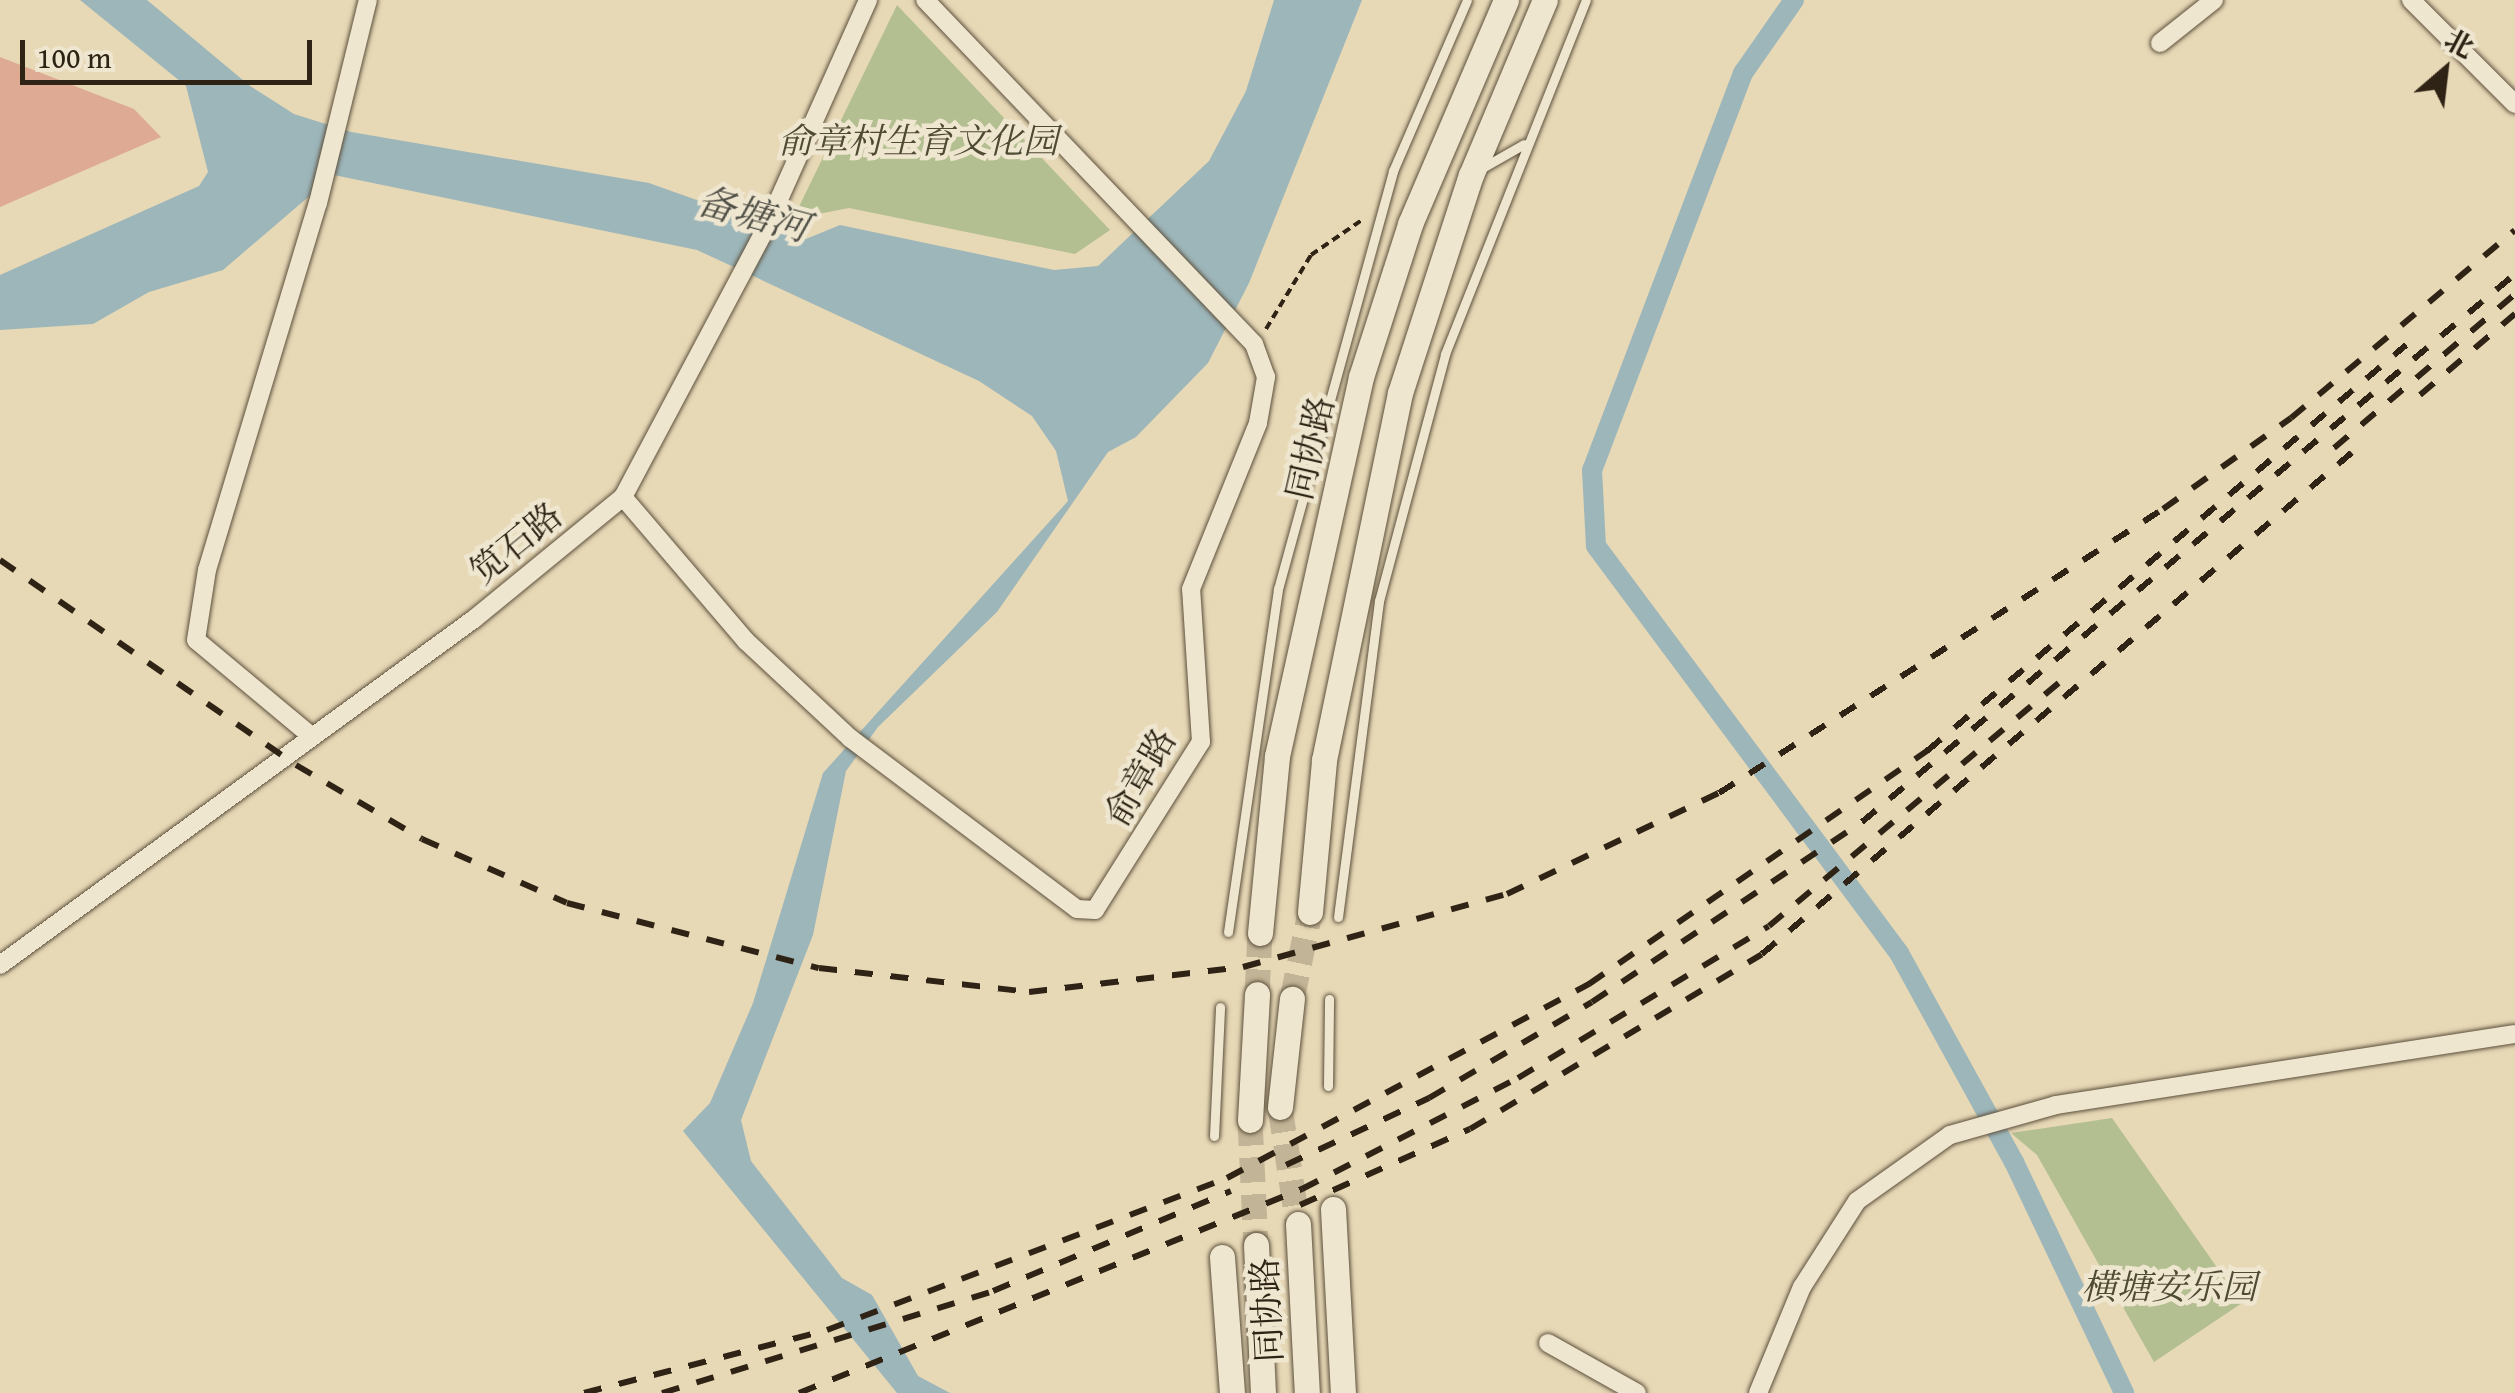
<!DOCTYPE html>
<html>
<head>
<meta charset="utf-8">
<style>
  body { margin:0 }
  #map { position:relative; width:2515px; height:1393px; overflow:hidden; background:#e7d8b6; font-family:"Gentium Book Plus","Noto Serif SC",serif }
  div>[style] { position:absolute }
  .green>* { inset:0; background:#b3bf90 }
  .water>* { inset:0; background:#9db6ba }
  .canal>* { height:20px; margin:-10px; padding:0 10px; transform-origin:10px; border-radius:10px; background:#9db6ba }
  .building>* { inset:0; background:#deaa93 }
  .secondary-tunnel>* { height:25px; margin-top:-12.5px; transform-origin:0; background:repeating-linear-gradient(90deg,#c2b496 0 25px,transparent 0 37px) }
  .path>* { height:4px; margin-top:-2px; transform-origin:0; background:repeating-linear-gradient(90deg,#2e2314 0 8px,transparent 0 13px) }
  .roads { filter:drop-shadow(0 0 2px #5c503c) drop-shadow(0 0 2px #5c503c) }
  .lane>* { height:9px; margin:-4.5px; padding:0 4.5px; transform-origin:4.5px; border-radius:4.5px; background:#efe6d0 }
  .street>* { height:18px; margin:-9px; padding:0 9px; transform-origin:9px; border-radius:9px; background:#efe6d0 }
  .secondary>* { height:25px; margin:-12.5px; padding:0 12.5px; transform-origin:12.5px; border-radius:12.5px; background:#efe6d0 }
  .rail>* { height:6px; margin-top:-3px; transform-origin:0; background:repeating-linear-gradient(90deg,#2e2314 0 18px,transparent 0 36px) }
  span { translate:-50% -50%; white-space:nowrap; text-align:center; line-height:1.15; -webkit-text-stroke:9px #efe6d0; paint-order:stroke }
  .park-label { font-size:35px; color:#4f4a33; font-style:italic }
  .street-label { font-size:35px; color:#2e2314 }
  .water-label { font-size:38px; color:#4f4f46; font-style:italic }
  .north { position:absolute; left:2395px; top:20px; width:100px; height:100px; -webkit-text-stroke:8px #efe6d0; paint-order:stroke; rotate:28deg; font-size:28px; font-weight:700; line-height:40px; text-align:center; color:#2e2314 }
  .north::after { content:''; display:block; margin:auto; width:35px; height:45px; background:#2e2314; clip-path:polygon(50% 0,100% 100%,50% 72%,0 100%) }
  .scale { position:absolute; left:20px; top:40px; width:292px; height:45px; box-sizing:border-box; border:5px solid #2e2314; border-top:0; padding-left:12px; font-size:30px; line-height:35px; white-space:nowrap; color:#2e2314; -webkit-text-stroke:8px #efe6d0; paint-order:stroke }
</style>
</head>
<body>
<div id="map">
  <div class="green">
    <div style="clip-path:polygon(897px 5px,1110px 230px,1075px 254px,849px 208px,793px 219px)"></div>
    <div style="clip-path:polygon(2112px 1118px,2242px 1303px,2154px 1362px,2037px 1155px,2011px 1133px)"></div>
  </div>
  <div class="water">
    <div style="clip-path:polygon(80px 0,147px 0,250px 86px,294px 114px,351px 132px,649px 183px,806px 239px,840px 225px,1054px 270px,1098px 266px,1209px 161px,1246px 91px,1274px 0,1362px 0,1249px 283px,1208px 363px,1136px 437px,1108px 452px,997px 612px,878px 727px,846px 771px,813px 935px,741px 1120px,751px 1161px,842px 1278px,872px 1295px,918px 1376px,950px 1393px,897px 1393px,683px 1131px,710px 1103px,753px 1003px,823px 773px,1068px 501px,1056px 451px,1032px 416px,979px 381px,697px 250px,334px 175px,223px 270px,149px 292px,93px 324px,0 330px,0 275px,199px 186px,208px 172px,186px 86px)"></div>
  </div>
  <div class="canal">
    <div style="left:1794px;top:0;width:89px;rotate:124.9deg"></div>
    <div style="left:1743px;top:73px;width:425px;rotate:110.8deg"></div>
    <div style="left:1592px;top:470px;width:76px;rotate:87deg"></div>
    <div style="left:1596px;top:546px;width:507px;rotate:53.33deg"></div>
    <div style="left:1899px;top:953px;width:239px;rotate:61.2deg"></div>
    <div style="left:2014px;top:1162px;width:256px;rotate:64.5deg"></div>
  </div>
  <div class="building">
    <div style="clip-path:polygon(0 57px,134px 109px,161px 137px,0 207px)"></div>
  </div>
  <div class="secondary-tunnel">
    <div style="left:1257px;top:994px;width:61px;rotate:-87.2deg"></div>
    <div style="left:1292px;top:999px;width:89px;rotate:-78.3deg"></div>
    <div style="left:1280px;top:1107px;width:118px;rotate:81.3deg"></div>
    <div style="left:1250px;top:1120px;width:125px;rotate:87.3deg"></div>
  </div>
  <div class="path">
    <div style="left:1266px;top:329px;width:87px;rotate:-58.7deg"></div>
    <div style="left:1311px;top:255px;width:62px;rotate:-34.5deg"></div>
  </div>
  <div class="roads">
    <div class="lane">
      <div style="left:1482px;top:168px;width:48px;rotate:-29.7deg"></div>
      <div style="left:1338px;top:917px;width:319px;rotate:-82.6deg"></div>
      <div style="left:1379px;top:601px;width:256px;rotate:-75deg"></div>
      <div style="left:1445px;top:354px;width:381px;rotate:-68.3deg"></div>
      <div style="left:1228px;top:932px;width:347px;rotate:-81.7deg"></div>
      <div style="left:1278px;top:589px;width:434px;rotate:-74.6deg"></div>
      <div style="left:1393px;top:171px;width:186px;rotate:-66.6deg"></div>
      <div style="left:1328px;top:1086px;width:87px;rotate:-89.3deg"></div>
      <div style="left:1214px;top:1136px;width:129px;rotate:-87.3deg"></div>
    </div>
    <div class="street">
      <div style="left:2411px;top:0;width:147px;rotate:45deg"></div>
      <div style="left:2160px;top:43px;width:69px;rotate:-38.5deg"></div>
      <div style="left:623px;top:497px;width:189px;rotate:49.5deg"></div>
      <div style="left:746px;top:641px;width:142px;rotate:43deg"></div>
      <div style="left:850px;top:738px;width:284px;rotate:37deg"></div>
      <div style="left:1077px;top:909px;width:18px;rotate:3deg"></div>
      <div style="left:1095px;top:910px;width:199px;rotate:-57.8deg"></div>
      <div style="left:1201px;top:742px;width:153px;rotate:-93.7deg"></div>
      <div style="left:1191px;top:589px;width:179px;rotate:-68deg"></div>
      <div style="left:1258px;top:423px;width:47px;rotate:-80.1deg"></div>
      <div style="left:1266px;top:377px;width:35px;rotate:-110deg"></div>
      <div style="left:1254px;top:344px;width:476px;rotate:-133.7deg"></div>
      <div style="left:310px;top:735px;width:148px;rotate:-140.2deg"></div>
      <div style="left:196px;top:640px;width:71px;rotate:-81.1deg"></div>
      <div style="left:207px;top:570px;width:383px;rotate:-73.2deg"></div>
      <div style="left:318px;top:203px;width:209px;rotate:-76.2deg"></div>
      <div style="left:0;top:965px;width:587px;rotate:-36.13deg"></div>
      <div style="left:474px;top:619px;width:193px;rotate:-39.3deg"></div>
      <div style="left:623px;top:497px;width:307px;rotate:-62deg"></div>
      <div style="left:767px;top:226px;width:248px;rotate:-65.9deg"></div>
      <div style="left:1548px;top:1343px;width:102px;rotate:29.3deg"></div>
      <div style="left:1758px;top:1393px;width:115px;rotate:-67.5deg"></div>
      <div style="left:1802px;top:1287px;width:102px;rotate:-57.4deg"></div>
      <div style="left:1857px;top:1201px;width:114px;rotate:-35.4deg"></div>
      <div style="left:1950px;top:1135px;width:110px;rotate:-15.8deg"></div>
      <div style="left:2056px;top:1105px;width:464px;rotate:-8.8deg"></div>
    </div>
    <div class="secondary">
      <div style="left:1310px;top:912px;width:153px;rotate:-84.7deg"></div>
      <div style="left:1324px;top:760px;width:375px;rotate:-78.3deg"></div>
      <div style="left:1400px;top:393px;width:229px;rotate:-72deg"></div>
      <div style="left:1471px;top:175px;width:190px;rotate:-67.1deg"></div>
      <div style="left:1260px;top:933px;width:178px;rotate:-84.5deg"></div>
      <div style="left:1277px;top:756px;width:388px;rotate:-77.5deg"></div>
      <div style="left:1361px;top:377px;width:161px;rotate:-72.2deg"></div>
      <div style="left:1410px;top:224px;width:244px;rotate:-66.8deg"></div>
      <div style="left:1280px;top:1107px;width:109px;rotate:-83.7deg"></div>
      <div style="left:1250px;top:1120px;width:126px;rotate:-86.8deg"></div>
      <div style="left:1333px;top:1209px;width:184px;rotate:86.9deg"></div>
      <div style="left:1298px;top:1224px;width:169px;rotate:87deg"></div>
      <div style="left:1256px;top:1245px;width:148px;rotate:87.3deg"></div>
      <div style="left:1222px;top:1257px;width:136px;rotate:85.8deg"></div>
    </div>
  </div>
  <div class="rail">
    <div style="left:2420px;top:395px;width:125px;rotate:-40.5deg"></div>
    <div style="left:2334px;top:448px;width:238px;rotate:-40.4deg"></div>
    <div style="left:0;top:560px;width:360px;rotate:34.7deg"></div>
    <div style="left:296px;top:765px;width:146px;rotate:30.4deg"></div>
    <div style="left:422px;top:839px;width:158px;rotate:23.8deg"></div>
    <div style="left:567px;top:903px;width:260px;rotate:14.5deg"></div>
    <div style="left:819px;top:968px;width:211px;rotate:6.5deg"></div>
    <div style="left:1029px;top:992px;width:215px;rotate:-6.7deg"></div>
    <div style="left:1243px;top:967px;width:274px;rotate:-15.5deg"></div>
    <div style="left:1507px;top:894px;width:235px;rotate:-25.5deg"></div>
    <div style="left:1719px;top:793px;width:527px;rotate:-32.6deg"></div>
    <div style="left:2163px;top:509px;width:157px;rotate:-35.4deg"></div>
    <div style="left:2291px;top:418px;width:292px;rotate:-40deg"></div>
    <div style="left:1286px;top:1165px;width:158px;rotate:-25.1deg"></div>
    <div style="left:1429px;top:1098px;width:189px;rotate:-30.5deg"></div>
    <div style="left:1592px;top:1002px;width:324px;rotate:-33.7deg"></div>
    <div style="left:1862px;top:822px;width:852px;rotate:-40deg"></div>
    <div style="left:1300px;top:1205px;width:186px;rotate:-24.1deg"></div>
    <div style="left:1470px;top:1129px;width:340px;rotate:-30.9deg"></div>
    <div style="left:1762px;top:954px;width:789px;rotate:-40.37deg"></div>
    <div style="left:584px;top:1393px;width:251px;rotate:-14.5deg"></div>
    <div style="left:827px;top:1330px;width:428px;rotate:-20.8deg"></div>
    <div style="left:1227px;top:1178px;width:411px;rotate:-28.2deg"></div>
    <div style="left:1589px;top:984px;width:411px;rotate:-34.6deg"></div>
    <div style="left:1927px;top:751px;width:628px;rotate:-40.28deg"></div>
    <div style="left:662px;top:1393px;width:346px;rotate:-17.1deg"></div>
    <div style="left:993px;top:1291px;width:258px;rotate:-22.8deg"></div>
    <div style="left:799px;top:1393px;width:543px;rotate:-22.08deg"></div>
    <div style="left:1302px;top:1189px;width:243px;rotate:-27.2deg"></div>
    <div style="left:1518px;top:1078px;width:293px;rotate:-31.2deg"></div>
    <div style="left:1769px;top:926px;width:395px;rotate:-40deg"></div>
  </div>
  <div class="park-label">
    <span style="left:918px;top:141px">俞章村生育文化园</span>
    <span style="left:2169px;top:1287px">横塘安乐园</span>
  </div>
  <div class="street-label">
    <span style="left:1310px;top:448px;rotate:-77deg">同协路</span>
    <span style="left:516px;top:543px;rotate:-39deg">笕石路</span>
    <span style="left:1140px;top:777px;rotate:-60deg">俞章路</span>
    <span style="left:1267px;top:1310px;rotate:-93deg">同协路</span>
  </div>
  <div class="water-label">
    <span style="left:753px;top:214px;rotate:15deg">备塘河</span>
  </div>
  <div class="north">北</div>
  <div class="scale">100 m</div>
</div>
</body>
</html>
